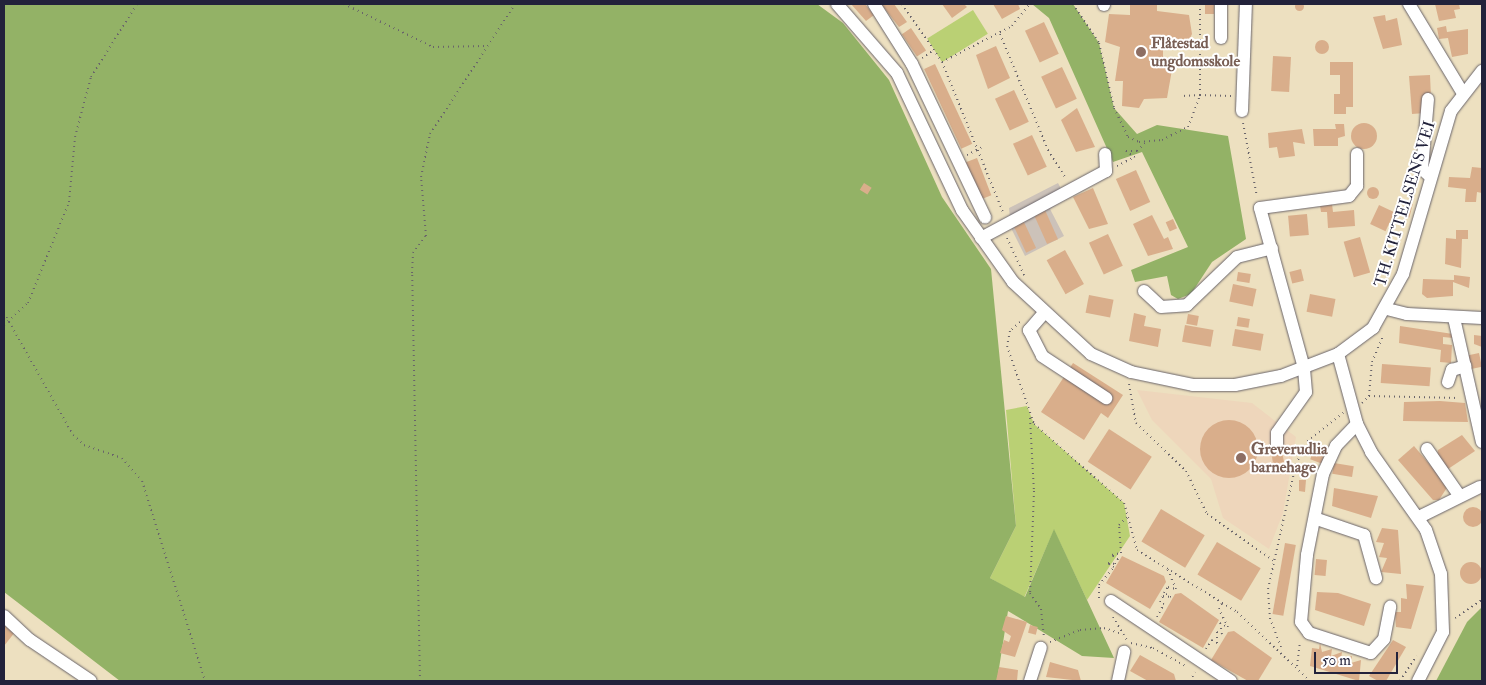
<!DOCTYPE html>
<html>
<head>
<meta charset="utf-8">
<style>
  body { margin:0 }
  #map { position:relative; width:1486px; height:685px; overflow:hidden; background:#ede0c0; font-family:"IM FELL Double Pica",serif }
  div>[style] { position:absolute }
  .built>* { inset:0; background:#eed6bb }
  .industrial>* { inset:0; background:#ccc2b9 }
  .green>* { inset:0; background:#bad074; transform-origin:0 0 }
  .forest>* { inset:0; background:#93b266 }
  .building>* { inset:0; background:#d9ae8b; transform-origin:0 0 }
  .round { border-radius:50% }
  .path>* { height:2px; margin-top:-1px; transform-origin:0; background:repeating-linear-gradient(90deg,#69646a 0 1px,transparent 0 5px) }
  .roads { filter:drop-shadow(0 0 1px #69646a) drop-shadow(0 0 1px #69646a) }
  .minor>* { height:12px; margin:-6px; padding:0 6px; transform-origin:6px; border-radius:6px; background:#fff }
  .dots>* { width:14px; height:14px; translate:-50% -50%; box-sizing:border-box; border:2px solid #fff; border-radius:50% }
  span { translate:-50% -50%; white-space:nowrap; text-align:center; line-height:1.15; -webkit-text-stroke:4px #fff; paint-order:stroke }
  .education-label { font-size:16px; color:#785e54; font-weight:700 }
  .left { translate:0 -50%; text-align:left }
  .street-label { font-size:16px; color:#22223b }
  .frame { position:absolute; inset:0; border:5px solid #22223b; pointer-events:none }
  .scale { position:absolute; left:1314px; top:652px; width:84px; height:22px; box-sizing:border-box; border:2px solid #22223b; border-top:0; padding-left:6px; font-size:15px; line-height:18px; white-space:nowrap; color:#22223b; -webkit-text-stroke:4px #fff; paint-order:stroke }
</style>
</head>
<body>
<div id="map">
  <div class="built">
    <div style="clip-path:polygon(1137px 390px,1252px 403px,1296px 437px,1283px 513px,1269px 549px,1223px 518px,1211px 479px,1152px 420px)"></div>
  </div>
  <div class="industrial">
    <div style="clip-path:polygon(1058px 183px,1066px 198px,1050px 209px,1064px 236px,1025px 256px,1011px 228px,1009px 208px)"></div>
  </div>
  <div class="green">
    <div style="left:973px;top:10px;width:28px;height:54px;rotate:58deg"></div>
    <div style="clip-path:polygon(1027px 406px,1034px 424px,1124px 503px,1130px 536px,1087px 600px,1054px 530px,1024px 598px,990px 578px,1016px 526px,1006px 410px)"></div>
  </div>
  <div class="forest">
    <div style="clip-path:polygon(4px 4px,817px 4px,843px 23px,889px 80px,942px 197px,991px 269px,1016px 526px,990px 578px,1025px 597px,1054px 529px,1114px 658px,1082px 656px,1008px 611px,997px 681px,120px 681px,4px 592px)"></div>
    <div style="clip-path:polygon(1032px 4px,1073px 4px,1099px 43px,1114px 108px,1137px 134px,1157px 125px,1228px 136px,1246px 239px,1212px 262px,1191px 294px,1178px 299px,1171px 295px,1167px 276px,1135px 282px,1131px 270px,1188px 247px,1142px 152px,1113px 162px,1049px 18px)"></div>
    <div style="clip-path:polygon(1482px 607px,1482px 681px,1436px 681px,1467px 622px)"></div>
  </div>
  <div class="building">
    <div class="round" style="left:1294.5px;top:1.5px;width:9px;height:9px"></div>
    <div style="clip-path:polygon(851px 4px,865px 4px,874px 15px,866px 21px)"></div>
    <div style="clip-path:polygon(881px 4px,894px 4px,907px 22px,899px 27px)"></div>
    <div style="clip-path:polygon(942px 4px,964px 4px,967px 7px,952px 18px)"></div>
    <div style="clip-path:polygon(993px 4px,1018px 4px,1020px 9px,1002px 19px)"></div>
    <div style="clip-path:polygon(1130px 4px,1157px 4px,1157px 11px,1189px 15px,1192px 34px,1186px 47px,1163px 47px,1163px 57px,1173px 64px,1167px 98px,1144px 99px,1139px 108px,1122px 106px,1123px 81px,1115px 81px,1120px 47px,1105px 42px,1109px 14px,1130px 15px)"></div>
    <div style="left:1205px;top:4px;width:9px;height:10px"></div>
    <div style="clip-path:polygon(1435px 4px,1459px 4px,1460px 9px,1454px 10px,1456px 18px,1439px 21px)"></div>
    <div style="clip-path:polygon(1385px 15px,1386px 21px,1397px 18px,1402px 45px,1383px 49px,1373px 17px)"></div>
    <div style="left:1044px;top:22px;width:35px;height:21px;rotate:65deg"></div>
    <div style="clip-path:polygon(1446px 26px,1447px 32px,1468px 29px,1468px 54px,1452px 57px,1448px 38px,1439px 39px,1437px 28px)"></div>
    <div style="left:911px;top:28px;width:27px;height:11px;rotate:56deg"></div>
    <div class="round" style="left:1315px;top:40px;width:14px;height:14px"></div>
    <div style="clip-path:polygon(996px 46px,1010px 78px,988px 89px,976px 55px)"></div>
    <div style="left:1273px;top:56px;width:18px;height:35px;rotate:3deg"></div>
    <div style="clip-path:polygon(1330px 62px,1353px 62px,1353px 107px,1346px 107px,1346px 114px,1334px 114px,1334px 94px,1340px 94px,1340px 75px,1330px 75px)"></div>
    <div style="left:935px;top:64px;width:88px;height:12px;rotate:65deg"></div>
    <div style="left:1062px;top:67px;width:35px;height:23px;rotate:65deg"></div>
    <div style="clip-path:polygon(1430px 75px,1431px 97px,1425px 113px,1412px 114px,1409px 76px)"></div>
    <div style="left:1014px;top:90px;width:35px;height:21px;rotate:65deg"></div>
    <div style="clip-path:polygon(1077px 108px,1095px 147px,1076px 152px,1061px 120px)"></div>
    <div class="round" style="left:1351px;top:123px;width:26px;height:26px"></div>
    <div style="clip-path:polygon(1335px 124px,1344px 124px,1345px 136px,1338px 138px,1338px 146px,1314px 146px,1313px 129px,1336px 129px)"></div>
    <div style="clip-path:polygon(1302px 129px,1305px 144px,1293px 142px,1295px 156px,1279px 158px,1277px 147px,1269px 148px,1268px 133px)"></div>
    <div style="left:1032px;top:135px;width:35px;height:21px;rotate:65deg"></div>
    <div style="left:977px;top:158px;width:40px;height:12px;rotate:69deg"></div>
    <div style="clip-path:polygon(1472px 167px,1482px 168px,1482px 193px,1477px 192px,1476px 202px,1465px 202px,1466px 189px,1448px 187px,1449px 177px,1470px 178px)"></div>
    <div style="left:1136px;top:170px;width:35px;height:22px;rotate:66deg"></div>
    <div style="left:864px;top:183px;width:9px;height:8px;rotate:32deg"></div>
    <div class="round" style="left:1367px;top:187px;width:12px;height:12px"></div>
    <div style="clip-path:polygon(1093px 188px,1108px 224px,1089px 229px,1073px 197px)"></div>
    <div style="left:1405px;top:202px;width:8px;height:14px;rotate:14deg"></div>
    <div style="clip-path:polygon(1332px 204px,1333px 212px,1354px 210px,1355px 226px,1328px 228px,1327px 212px,1321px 212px,1320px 205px)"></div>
    <div style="left:1379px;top:205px;width:17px;height:21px;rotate:25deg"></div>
    <div style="left:1045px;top:210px;width:32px;height:12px;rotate:66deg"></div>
    <div style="left:1307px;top:214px;width:21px;height:19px;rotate:85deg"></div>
    <div style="clip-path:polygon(1152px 215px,1164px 239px,1168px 237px,1173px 249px,1148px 256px,1133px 224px)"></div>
    <div style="left:1173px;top:219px;width:10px;height:8px;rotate:66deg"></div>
    <div style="left:1023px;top:220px;width:31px;height:11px;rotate:65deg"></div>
    <div style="clip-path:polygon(1456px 230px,1468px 230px,1468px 239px,1462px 239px,1461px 268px,1445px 264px,1446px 238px,1456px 239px)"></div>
    <div style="left:1108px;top:234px;width:35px;height:21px;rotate:65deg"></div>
    <div style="left:1360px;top:237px;width:37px;height:17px;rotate:74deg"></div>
    <div style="left:1065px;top:250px;width:39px;height:21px;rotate:61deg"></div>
    <div style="left:1301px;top:269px;width:12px;height:12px;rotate:76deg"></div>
    <div style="left:1238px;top:272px;width:13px;height:9px;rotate:9deg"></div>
    <div style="clip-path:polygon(1454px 275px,1470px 277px,1469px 288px,1453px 282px,1453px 296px,1427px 298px,1422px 294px,1423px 279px,1454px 280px)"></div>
    <div style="left:1233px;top:284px;width:24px;height:18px;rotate:12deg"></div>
    <div style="left:1310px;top:294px;width:26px;height:18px;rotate:11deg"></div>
    <div style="left:1089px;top:295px;width:25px;height:18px;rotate:11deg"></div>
    <div style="clip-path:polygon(1134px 313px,1146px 316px,1144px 326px,1161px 329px,1158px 347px,1129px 341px)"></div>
    <div style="left:1188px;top:314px;width:11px;height:10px;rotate:10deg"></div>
    <div style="left:1238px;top:317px;width:12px;height:9px;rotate:9deg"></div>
    <div style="left:1185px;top:325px;width:29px;height:17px;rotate:10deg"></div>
    <div style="clip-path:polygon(1400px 326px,1453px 334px,1453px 338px,1443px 337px,1443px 344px,1452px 345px,1451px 363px,1440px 362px,1441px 350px,1399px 343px)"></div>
    <div style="left:1235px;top:329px;width:29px;height:17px;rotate:10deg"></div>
    <div style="clip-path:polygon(1474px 335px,1482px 336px,1482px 347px,1474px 344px)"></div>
    <div style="left:1479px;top:353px;width:14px;height:12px;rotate:78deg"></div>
    <div style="clip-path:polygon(1073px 363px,1123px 395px,1108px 418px,1101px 413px,1084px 440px,1041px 412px)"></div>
    <div style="left:1382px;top:364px;width:49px;height:19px;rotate:4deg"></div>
    <div style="clip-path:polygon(1440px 401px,1465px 403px,1468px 422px,1403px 421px,1404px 402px)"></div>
    <div class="round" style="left:1200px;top:420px;width:58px;height:58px"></div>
    <div style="left:1109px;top:429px;width:51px;height:39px;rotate:33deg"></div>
    <div style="clip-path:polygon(1462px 435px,1475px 451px,1448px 469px,1437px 456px,1438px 450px)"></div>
    <div style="clip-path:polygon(1281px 446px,1284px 462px,1273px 464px,1271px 449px)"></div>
    <div style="clip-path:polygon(1414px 446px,1448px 486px,1439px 500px,1433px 500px,1398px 460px)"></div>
    <div style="left:1314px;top:449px;width:12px;height:11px;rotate:20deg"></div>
    <div style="left:1334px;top:463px;width:20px;height:11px;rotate:9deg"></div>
    <div style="clip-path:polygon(1299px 480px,1306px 480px,1305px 492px,1299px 491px)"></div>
    <div style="clip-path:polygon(1334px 488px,1378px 496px,1371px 518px,1332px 506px)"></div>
    <div class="round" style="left:1463px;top:507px;width:20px;height:20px"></div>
    <div style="left:1161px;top:509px;width:51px;height:38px;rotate:31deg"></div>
    <div style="clip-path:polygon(1382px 528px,1398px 530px,1401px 574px,1381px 572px,1387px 558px,1379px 557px,1384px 543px,1376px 542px)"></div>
    <div style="left:1217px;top:542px;width:51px;height:38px;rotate:31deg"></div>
    <div style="left:1285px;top:543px;width:11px;height:72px;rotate:10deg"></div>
    <div style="clip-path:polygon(1122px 556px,1164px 576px,1166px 582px,1150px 609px,1106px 583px)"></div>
    <div style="left:1316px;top:559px;width:11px;height:16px;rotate:5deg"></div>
    <div class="round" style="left:1460px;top:562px;width:22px;height:22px"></div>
    <div style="clip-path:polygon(1406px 584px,1424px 586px,1411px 629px,1396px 627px,1395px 612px,1401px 612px,1401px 598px,1407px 599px)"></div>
    <div style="clip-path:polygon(1317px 592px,1338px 593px,1371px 604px,1364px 626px,1315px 610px)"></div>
    <div style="clip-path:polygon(1181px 593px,1219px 620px,1203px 648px,1159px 622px,1175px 594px)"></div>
    <div style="clip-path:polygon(1006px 616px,1027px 622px,1015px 657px,1000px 653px,1004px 640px,1009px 642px,1011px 636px,1002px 630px)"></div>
    <div style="clip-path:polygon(4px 622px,15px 632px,4px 646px)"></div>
    <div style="left:1030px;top:625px;width:8px;height:8px;rotate:14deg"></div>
    <div style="clip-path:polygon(1234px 631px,1272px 658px,1258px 681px,1248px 681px,1211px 660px,1228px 632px)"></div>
    <div style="clip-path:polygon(1393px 640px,1406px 647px,1386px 681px,1378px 681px,1369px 676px)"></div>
    <div style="clip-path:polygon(1320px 643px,1322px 652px,1332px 649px,1331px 656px,1342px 652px,1341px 659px,1352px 656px,1351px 663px,1361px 660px,1359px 681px,1310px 666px,1312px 648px,1319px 649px)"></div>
    <div style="clip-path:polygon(1140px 655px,1174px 674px,1176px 681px,1148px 681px,1130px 671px)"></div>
    <div style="clip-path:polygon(1050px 662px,1078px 670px,1081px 681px,1046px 677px)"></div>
    <div style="clip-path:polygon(999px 667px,1018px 670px,1017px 681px,996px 681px)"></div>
  </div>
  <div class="path">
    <div style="left:344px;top:4px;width:99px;rotate:25.8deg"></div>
    <div style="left:433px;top:47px;width:53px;rotate:-1.1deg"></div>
    <div style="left:902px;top:4px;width:70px;rotate:55.4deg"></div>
    <div style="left:942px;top:62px;width:162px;rotate:67.9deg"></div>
    <div style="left:1073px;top:4px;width:47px;rotate:56.3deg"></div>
    <div style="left:1099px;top:43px;width:67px;rotate:77deg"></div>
    <div style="left:1114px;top:108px;width:32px;rotate:64deg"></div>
    <div style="left:1128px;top:137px;width:12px;rotate:24deg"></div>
    <div style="left:1139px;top:142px;width:23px;rotate:-5deg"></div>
    <div style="left:1162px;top:140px;width:29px;rotate:-27deg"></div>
    <div style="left:1188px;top:127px;width:34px;rotate:-69deg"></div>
    <div style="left:1200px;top:95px;width:18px;rotate:177deg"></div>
    <div style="left:1162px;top:4px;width:37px"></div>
    <div style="left:1200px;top:4px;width:91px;rotate:90deg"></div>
    <div style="left:1200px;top:95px;width:31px;rotate:2deg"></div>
    <div style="left:1000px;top:34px;width:126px;rotate:67.5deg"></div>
    <div style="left:1048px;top:150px;width:34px;rotate:58deg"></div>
    <div style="left:922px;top:58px;width:14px;rotate:-34deg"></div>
    <div style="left:942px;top:62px;width:79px;rotate:-27.2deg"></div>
    <div style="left:1012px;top:26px;width:28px;rotate:-51deg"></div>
    <div style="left:1243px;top:123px;width:75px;rotate:79.3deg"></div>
    <div style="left:967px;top:155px;width:16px;rotate:-27deg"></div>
    <div style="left:1117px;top:166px;width:20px;rotate:-27deg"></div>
    <div style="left:1135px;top:157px;width:11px;rotate:-146deg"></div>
    <div style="left:1126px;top:151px;width:11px"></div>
    <div style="left:1137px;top:151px;width:14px;rotate:-45deg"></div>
    <div style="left:1007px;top:238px;width:41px;rotate:65.3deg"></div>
    <div style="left:4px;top:313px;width:140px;rotate:60.5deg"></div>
    <div style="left:73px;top:435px;width:15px;rotate:42deg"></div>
    <div style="left:84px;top:445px;width:40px;rotate:18.9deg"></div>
    <div style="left:122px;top:458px;width:30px;rotate:49deg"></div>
    <div style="left:142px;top:481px;width:210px;rotate:72.5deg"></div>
    <div style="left:1020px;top:322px;width:13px;rotate:138deg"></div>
    <div style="left:1010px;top:331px;width:15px;rotate:101deg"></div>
    <div style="left:1007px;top:346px;width:83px;rotate:70.9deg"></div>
    <div style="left:1034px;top:424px;width:120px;rotate:41.3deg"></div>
    <div style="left:1124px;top:503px;width:49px;rotate:74.5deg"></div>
    <div style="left:1137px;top:550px;width:118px;rotate:31.8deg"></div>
    <div style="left:1237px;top:612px;width:100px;rotate:43.4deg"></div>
    <div style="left:4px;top:325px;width:33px;rotate:-43deg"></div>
    <div style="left:28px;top:303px;width:109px;rotate:-67.9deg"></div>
    <div style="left:69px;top:202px;width:65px;rotate:-84.7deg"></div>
    <div style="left:75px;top:137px;width:62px;rotate:-75.1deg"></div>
    <div style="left:91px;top:77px;width:86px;rotate:-57.8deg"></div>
    <div style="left:1129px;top:384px;width:40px;rotate:80deg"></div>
    <div style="left:1136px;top:423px;width:69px;rotate:43.8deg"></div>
    <div style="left:1186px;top:471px;width:48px;rotate:64deg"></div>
    <div style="left:1207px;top:514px;width:82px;rotate:35deg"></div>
    <div style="left:1369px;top:396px;width:90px;rotate:1.3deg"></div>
    <div style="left:1362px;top:403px;width:10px;rotate:-45deg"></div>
    <div style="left:1369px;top:396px;width:34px;rotate:-85deg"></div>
    <div style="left:1372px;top:362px;width:28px;rotate:-67deg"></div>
    <div style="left:1030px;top:418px;width:73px;rotate:86.9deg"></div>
    <div style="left:1034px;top:491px;width:102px;rotate:92.2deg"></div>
    <div style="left:1030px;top:593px;width:19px;rotate:55deg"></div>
    <div style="left:1041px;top:609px;width:27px;rotate:84deg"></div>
    <div style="left:1099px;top:598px;width:13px;rotate:-90deg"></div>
    <div style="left:1099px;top:585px;width:23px;rotate:-50deg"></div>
    <div style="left:1114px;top:567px;width:7px;rotate:-146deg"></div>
    <div style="left:1108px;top:563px;width:7px;rotate:8deg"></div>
    <div style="left:1115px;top:564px;width:6px;rotate:-59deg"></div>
    <div style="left:1118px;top:559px;width:7px;rotate:-146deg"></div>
    <div style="left:1112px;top:555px;width:9px;rotate:-13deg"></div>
    <div style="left:1121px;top:553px;width:28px;rotate:-94deg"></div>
    <div style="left:1119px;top:525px;width:13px;rotate:-45deg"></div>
    <div style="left:1113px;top:617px;width:27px;rotate:59deg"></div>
    <div style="left:1157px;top:617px;width:15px;rotate:-62deg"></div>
    <div style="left:1164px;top:604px;width:4px;rotate:-153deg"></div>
    <div style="left:1160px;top:602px;width:7px;rotate:-63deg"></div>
    <div style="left:1163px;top:596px;width:8px;rotate:7deg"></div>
    <div style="left:1171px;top:597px;width:8px;rotate:-150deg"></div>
    <div style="left:1164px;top:593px;width:7px;rotate:-56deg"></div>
    <div style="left:1168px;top:587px;width:8px;rotate:14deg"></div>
    <div style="left:1176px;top:589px;width:23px;rotate:-113deg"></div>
    <div style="left:1455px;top:618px;width:32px;rotate:-34deg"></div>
    <div style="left:1050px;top:642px;width:32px;rotate:-22deg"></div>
    <div style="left:1080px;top:630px;width:24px;rotate:-5deg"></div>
    <div style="left:1104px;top:628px;width:16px;rotate:18deg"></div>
    <div style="left:1131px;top:643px;width:23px;rotate:13deg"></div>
    <div style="left:1153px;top:648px;width:38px;rotate:29deg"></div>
    <div style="left:1281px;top:647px;width:30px;rotate:-111deg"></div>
    <div style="left:1270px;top:619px;width:30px;rotate:-94deg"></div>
    <div style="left:1268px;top:589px;width:128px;rotate:-77.4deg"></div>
    <div style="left:1296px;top:464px;width:25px;rotate:-64deg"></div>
    <div style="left:1307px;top:441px;width:46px;rotate:-37.9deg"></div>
    <div style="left:1206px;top:649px;width:11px;rotate:-56deg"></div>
    <div style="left:1212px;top:640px;width:6px;rotate:31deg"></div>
    <div style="left:1217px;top:643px;width:11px;rotate:-90deg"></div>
    <div style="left:1217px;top:632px;width:5px;rotate:22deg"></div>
    <div style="left:1222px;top:634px;width:11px;rotate:-100deg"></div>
    <div style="left:1220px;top:623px;width:9px;rotate:27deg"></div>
    <div style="left:1228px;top:627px;width:20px;rotate:-117deg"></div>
    <div style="left:1219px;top:609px;width:9px;rotate:-63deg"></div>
    <div style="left:1297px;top:666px;width:25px;rotate:-83deg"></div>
    <div style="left:420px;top:681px;width:408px;rotate:-91.1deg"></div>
    <div style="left:412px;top:273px;width:20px;rotate:-87deg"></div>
    <div style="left:413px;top:253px;width:21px;rotate:-53deg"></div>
    <div style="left:426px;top:236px;width:59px;rotate:-94.8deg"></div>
    <div style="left:421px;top:177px;width:44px;rotate:-78.2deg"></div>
    <div style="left:430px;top:134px;width:155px;rotate:-56.8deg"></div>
    <div style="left:1190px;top:681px;width:10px;rotate:-61deg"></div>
    <div style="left:1400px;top:681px;width:30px;rotate:-57deg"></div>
  </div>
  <div class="roads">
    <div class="minor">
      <div style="left:837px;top:4px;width:91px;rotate:49deg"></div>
      <div style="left:897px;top:73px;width:152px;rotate:64.6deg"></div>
      <div style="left:962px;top:210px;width:88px;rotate:54.7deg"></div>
      <div style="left:1013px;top:282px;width:106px;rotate:42.7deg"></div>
      <div style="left:1091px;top:354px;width:44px;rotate:24.2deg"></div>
      <div style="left:1131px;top:372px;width:63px;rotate:11.8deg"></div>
      <div style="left:1193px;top:385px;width:42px"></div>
      <div style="left:1235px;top:385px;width:47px;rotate:-11.1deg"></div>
      <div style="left:1281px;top:376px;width:61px;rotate:-21.1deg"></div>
      <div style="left:1338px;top:354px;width:44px;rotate:-36.6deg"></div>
      <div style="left:1373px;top:328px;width:62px;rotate:-60.9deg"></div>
      <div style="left:1403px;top:274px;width:170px;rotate:-73.6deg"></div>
      <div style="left:1451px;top:111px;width:51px;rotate:-52.2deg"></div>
      <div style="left:874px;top:4px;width:71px;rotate:57.7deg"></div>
      <div style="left:912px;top:64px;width:170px;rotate:64.5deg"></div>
      <div style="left:1104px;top:4px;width:1px;rotate:90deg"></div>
      <div style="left:1221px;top:4px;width:34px;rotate:90deg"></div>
      <div style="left:1409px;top:4px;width:103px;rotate:58.9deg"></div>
      <div style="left:1428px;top:99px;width:70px;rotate:94.9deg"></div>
      <div style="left:1422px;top:169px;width:12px;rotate:42deg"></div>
      <div style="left:1242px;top:111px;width:107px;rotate:-87.9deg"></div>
      <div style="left:981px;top:238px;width:142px;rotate:-28.2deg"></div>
      <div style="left:1106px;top:171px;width:17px;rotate:-93deg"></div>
      <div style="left:1144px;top:291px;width:23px;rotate:43deg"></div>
      <div style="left:1161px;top:307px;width:26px;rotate:-4deg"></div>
      <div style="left:1187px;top:305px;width:69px;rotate:-43.8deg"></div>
      <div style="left:1237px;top:257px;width:36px;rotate:-14deg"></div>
      <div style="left:1387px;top:309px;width:21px;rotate:14deg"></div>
      <div style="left:1407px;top:314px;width:75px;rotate:3.1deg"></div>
      <div style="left:1044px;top:313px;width:23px;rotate:131deg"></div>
      <div style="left:1029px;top:330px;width:29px;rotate:63deg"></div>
      <div style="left:1042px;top:356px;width:77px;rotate:33.3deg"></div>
      <div style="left:1454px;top:318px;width:127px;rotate:77.3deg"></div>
      <div style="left:1338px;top:354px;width:73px;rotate:74.8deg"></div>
      <div style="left:1357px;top:424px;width:31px;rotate:63deg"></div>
      <div style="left:1371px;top:452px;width:95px;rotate:54.8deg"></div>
      <div style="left:1426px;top:530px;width:46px;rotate:71.2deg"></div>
      <div style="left:1441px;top:574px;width:58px;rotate:88deg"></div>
      <div style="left:1443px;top:632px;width:55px;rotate:117deg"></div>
      <div style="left:1448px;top:382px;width:13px;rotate:-72deg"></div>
      <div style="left:1452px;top:370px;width:14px;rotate:-17deg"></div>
      <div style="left:1357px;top:424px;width:30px;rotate:134deg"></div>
      <div style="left:1336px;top:446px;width:31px;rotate:115deg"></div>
      <div style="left:1323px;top:474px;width:83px;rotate:101.2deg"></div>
      <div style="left:1307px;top:555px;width:67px;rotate:95.1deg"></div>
      <div style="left:1301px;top:622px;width:14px;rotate:54deg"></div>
      <div style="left:1309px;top:633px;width:65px;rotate:17.9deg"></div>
      <div style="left:1371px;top:653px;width:19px;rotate:-47deg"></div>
      <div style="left:1384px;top:639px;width:33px;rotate:-79deg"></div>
      <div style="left:1277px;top:446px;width:13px;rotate:-90deg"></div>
      <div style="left:1277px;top:433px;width:50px;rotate:-54.7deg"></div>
      <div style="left:1306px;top:392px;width:24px;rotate:-95deg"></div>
      <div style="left:1304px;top:368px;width:166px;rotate:-105.4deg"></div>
      <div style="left:1260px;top:208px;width:90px;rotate:-7.7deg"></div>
      <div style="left:1349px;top:196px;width:13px;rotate:-51deg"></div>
      <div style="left:1357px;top:186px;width:32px;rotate:-90deg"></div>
      <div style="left:1427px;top:449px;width:56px;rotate:55.2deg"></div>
      <div style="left:1419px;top:517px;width:68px;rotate:-26.2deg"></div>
      <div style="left:1317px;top:519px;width:50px;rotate:18.8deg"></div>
      <div style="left:1364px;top:535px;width:45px;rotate:74.4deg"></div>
      <div style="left:1111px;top:601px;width:144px;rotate:33.7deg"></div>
      <div style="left:4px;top:616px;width:35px;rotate:43deg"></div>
      <div style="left:30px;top:640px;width:73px;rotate:33.9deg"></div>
      <div style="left:1030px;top:681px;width:35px;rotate:-72deg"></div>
      <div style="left:1118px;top:681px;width:30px;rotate:-78deg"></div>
    </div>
  </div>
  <div class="dots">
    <div style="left:1141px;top:52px;background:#8d6e63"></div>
    <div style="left:1241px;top:458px;background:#8d6e63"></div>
  </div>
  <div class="education-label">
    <span class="left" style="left:1151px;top:52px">Flåtestad<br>ungdomsskole</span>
    <span class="left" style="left:1251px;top:458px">Greverudlia<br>barnehage</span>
  </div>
  <div class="street-label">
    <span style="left:1405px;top:204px;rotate:-73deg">TH. KITTELSENS VEI</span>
  </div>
  <div class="frame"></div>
  <div class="scale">50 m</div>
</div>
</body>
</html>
